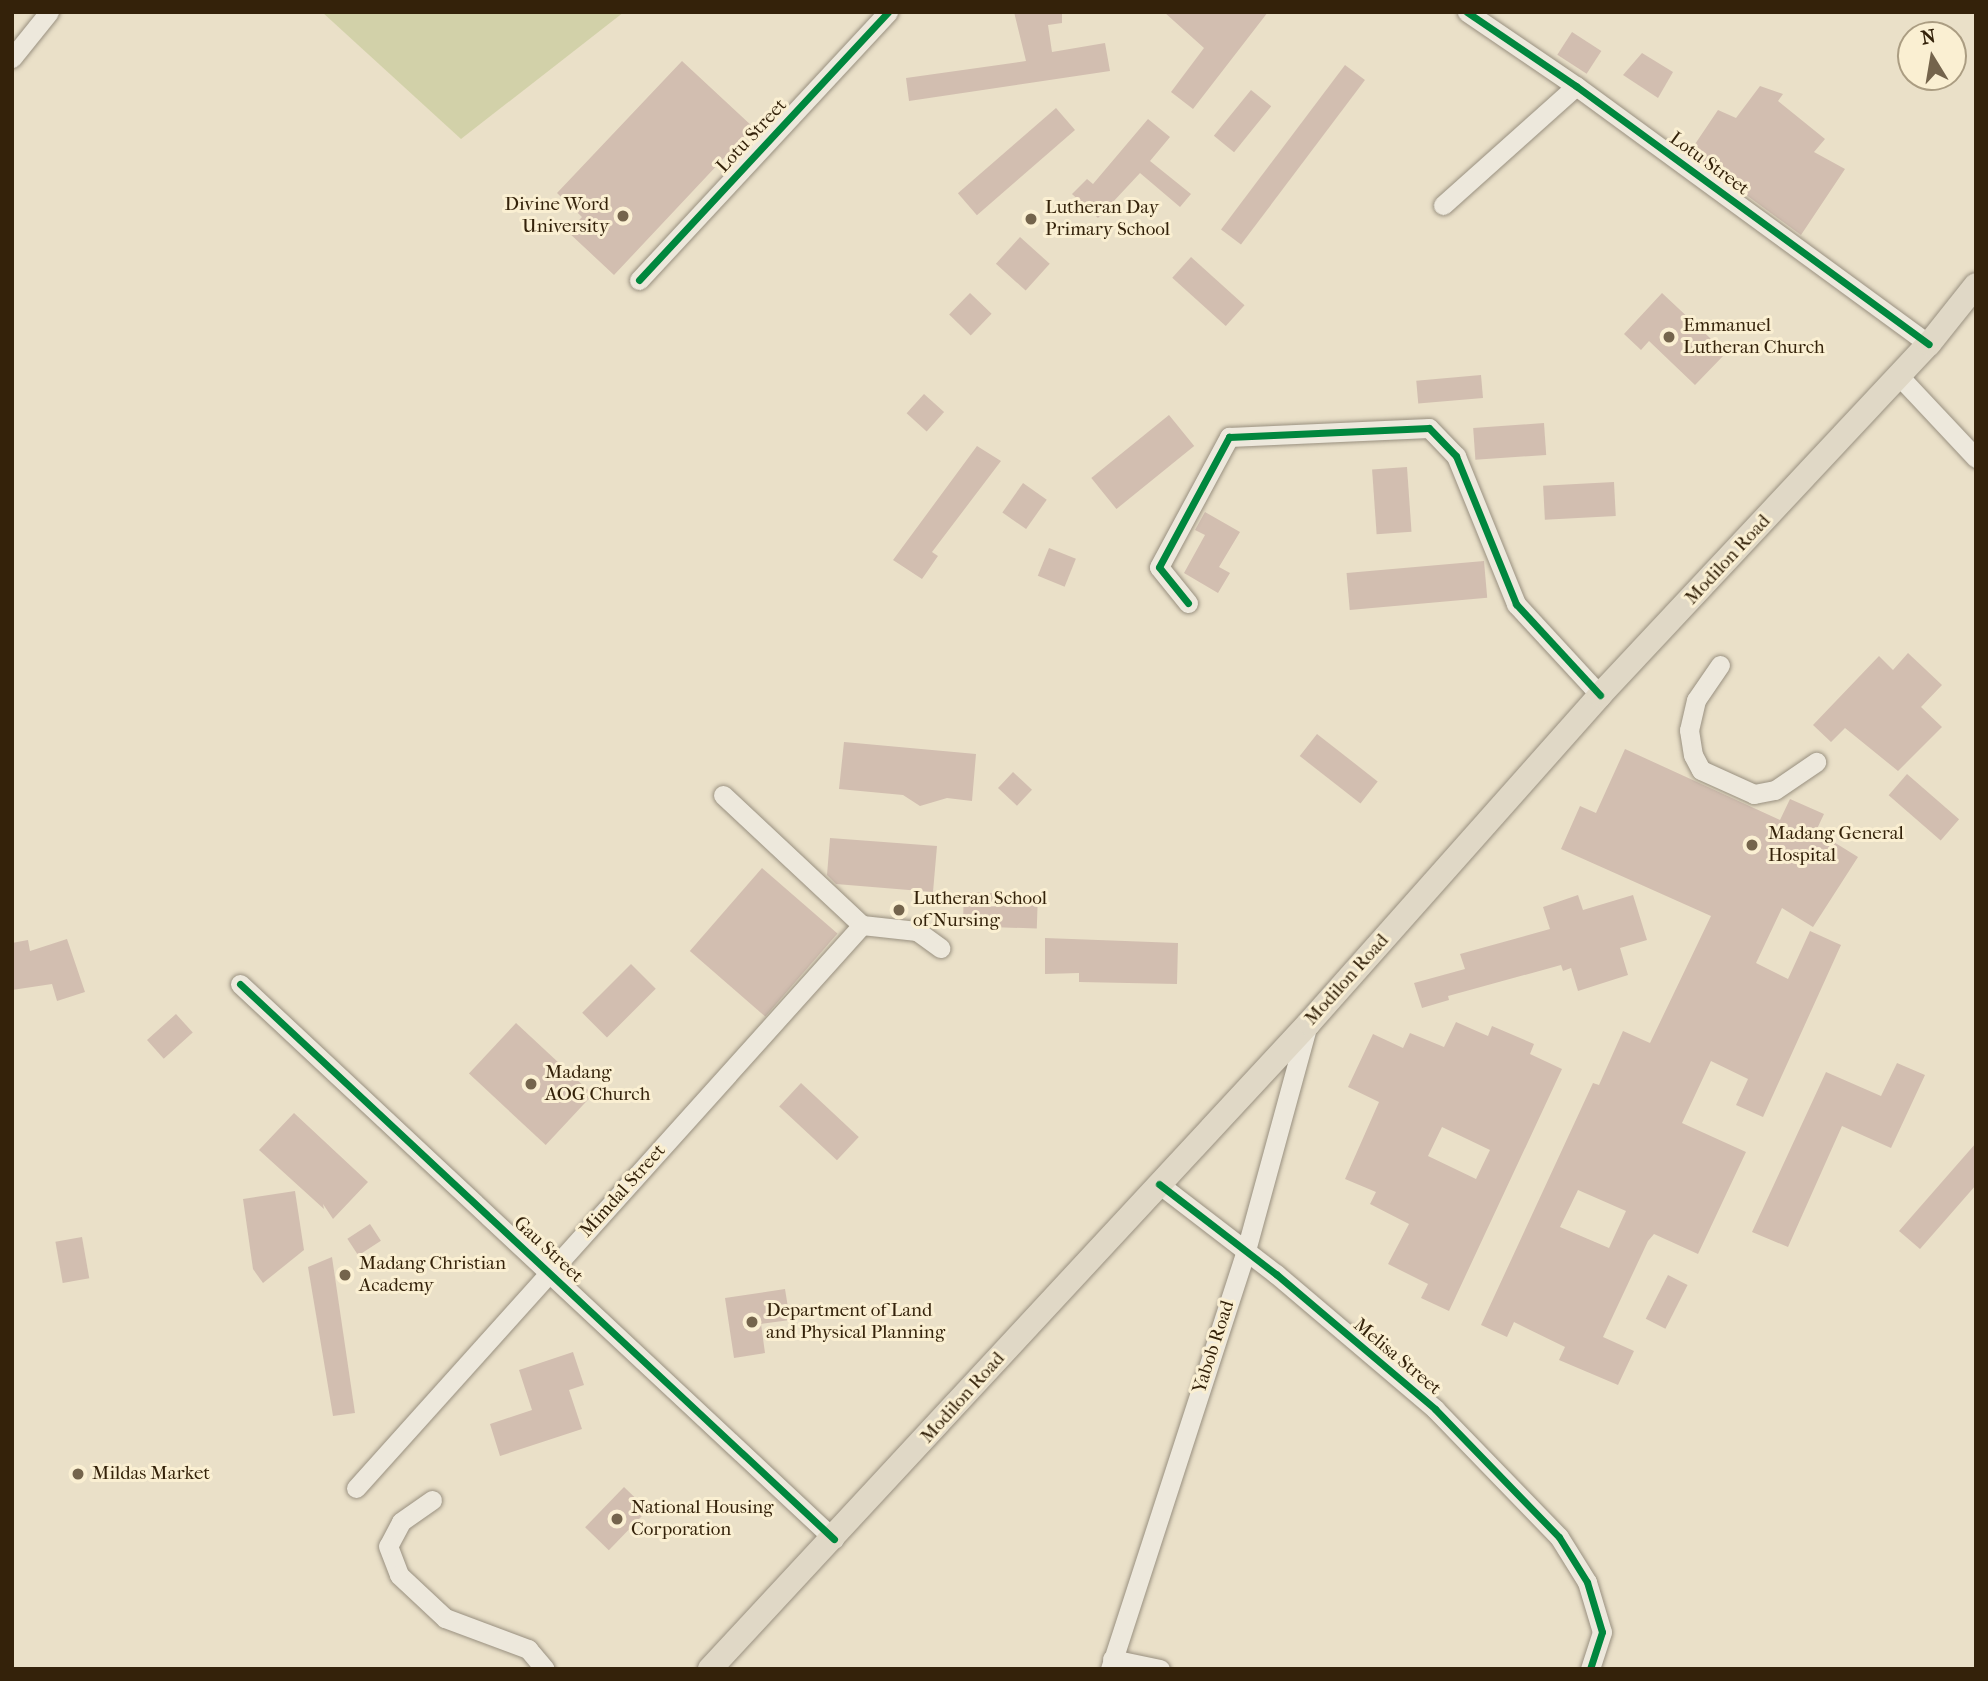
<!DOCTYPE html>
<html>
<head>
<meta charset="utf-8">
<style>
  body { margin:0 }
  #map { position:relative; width:1988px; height:1681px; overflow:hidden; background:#eae0c8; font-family:"IM FELL French Canon",serif }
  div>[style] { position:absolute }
  .green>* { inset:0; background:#d2d1a9 }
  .building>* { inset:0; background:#d2beb0; transform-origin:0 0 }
  .roads { filter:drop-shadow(0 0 2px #999080) drop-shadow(0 0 2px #999080) }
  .minor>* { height:19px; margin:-9.5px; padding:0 9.5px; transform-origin:9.5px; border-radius:9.5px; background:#ede8dc }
  .major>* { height:24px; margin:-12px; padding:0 12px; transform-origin:12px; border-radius:12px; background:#e0d8c6 }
  .cycleway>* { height:7px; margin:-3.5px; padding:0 3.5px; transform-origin:3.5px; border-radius:3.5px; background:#00873e }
  .dots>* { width:19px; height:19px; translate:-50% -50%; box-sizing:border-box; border:4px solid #faefd2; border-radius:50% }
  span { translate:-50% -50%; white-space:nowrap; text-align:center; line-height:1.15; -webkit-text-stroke:6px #faefd2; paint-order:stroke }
  .street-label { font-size:19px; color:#34220a }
  .poi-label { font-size:19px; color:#34220a }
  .right { translate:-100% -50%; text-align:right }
  .left { translate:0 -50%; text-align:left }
  .frame { position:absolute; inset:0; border:14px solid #34220a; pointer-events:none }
  .north { position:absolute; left:1897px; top:21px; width:70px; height:70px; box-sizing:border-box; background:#faefd2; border:2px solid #ab9d82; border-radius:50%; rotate:349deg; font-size:19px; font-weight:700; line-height:28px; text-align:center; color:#34220a }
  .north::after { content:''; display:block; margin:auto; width:24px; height:32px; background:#74644c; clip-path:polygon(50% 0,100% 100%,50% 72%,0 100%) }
</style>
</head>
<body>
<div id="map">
  <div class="green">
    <div style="clip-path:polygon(322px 12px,624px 12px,461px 139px)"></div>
  </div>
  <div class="building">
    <div style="clip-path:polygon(1014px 12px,1062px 12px,1062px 23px,1048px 25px,1052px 52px,1105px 43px,1110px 71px,909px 101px,906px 78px,1026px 61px)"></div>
    <div style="clip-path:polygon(1164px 12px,1268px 12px,1193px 109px,1171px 92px,1204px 48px)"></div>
    <div style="left:1572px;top:32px;width:35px;height:27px;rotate:33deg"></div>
    <div style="clip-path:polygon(1642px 53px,1673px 72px,1658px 98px,1623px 75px)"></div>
    <div style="clip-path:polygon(682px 61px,753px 127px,614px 275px,568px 232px,582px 217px,557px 193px)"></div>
    <div style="left:1345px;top:65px;width:25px;height:206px;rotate:37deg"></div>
    <div style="clip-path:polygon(1760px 86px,1783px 94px,1778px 101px,1825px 139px,1814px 152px,1845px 169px,1801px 235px,1689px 153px,1718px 110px,1736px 118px)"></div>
    <div style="left:1251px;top:90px;width:26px;height:59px;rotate:39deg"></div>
    <div style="left:1056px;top:108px;width:29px;height:130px;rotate:49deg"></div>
    <div style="clip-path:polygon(1148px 119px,1170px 137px,1150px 161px,1191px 194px,1180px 207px,1140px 173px,1098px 218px,1072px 194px,1087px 179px,1093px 184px)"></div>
    <div style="left:1020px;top:237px;width:40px;height:36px;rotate:42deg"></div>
    <div style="left:1191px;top:257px;width:72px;height:28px;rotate:42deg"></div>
    <div style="left:970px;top:293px;width:30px;height:30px;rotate:44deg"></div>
    <div style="clip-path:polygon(1662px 293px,1726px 353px,1695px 385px,1649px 341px,1641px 350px,1624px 334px)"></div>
    <div style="left:1481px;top:375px;width:23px;height:65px;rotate:85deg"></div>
    <div style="left:924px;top:394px;width:27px;height:26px;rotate:42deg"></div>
    <div style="left:1169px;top:415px;width:40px;height:100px;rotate:51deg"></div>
    <div style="left:1544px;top:423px;width:32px;height:71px;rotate:86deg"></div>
    <div style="clip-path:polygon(977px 446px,1001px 461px,932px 552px,938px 556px,922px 579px,893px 560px)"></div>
    <div style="left:1407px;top:467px;width:65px;height:35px;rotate:86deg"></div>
    <div style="left:1614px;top:482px;width:34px;height:71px;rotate:87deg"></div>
    <div style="left:1023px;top:483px;width:29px;height:36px;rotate:35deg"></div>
    <div style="clip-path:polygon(1205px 512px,1240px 532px,1219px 567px,1230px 573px,1218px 593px,1184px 573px,1205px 535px,1195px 530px)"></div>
    <div style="left:1049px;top:548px;width:29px;height:30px;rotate:22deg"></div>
    <div style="left:1484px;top:561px;width:37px;height:138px;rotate:85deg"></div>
    <div style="clip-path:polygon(1908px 653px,1942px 685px,1921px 707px,1942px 727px,1898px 771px,1845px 728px,1831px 742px,1813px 725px,1879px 656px,1893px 670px)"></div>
    <div style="left:1317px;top:734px;width:77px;height:28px;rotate:38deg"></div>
    <div style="clip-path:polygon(844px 742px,976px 754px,972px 801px,947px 798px,920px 806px,903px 795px,839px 789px)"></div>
    <div style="clip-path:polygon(evenodd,1625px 749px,1780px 820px,1790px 799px,1824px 814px,1816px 831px,1858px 857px,1813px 927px,1782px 908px,1756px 963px,1788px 979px,1810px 931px,1841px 945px,1763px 1117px,1736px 1105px,1748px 1079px,1711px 1061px,1682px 1123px,1746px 1152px,1698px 1254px,1654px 1234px,1648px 1241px,1603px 1337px,1634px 1351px,1618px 1385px,1559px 1360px,1565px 1347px,1514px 1322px,1507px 1337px,1481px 1325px,1593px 1083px,1599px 1085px,1623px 1031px,1650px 1043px,1711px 916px,1561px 849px,1580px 806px,1596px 813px,1625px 749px,1578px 1190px,1626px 1211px,1609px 1248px,1560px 1227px,1578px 1190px)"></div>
    <div style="left:1013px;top:772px;width:26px;height:22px;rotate:43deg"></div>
    <div style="left:1907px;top:774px;width:69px;height:28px;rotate:41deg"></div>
    <div style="clip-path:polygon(830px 838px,937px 846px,933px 892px,836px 884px,827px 875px)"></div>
    <div style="left:762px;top:868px;width:100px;height:110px;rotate:41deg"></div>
    <div style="left:964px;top:892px;width:74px;height:34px;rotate:2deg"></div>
    <div style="clip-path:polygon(1578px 895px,1583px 910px,1633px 895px,1647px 940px,1620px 948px,1628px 975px,1578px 991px,1571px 968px,1563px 971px,1561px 965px,1448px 996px,1449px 1000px,1422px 1008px,1414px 983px,1465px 969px,1460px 954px,1550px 929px,1543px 907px)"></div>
    <div style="clip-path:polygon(1045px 938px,1178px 943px,1177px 984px,1079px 982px,1079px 973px,1045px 974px)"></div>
    <div style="clip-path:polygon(67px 939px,85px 992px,57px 1001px,52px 984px,12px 990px,12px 943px,28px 940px,30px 951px)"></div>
    <div style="left:631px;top:964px;width:35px;height:69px;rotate:45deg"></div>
    <div style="left:176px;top:1014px;width:25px;height:39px;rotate:48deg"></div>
    <div style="clip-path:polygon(evenodd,1456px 1022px,1488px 1036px,1492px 1026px,1534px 1044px,1530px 1054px,1562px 1069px,1449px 1311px,1421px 1298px,1428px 1284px,1388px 1264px,1409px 1224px,1370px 1204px,1376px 1192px,1345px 1179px,1379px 1102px,1348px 1087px,1373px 1034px,1403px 1048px,1410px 1033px,1444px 1047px,1456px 1022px,1442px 1127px,1490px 1150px,1476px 1179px,1428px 1156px,1442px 1127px)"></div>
    <div style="left:516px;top:1023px;width:105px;height:69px;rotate:43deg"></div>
    <div style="clip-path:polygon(1897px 1063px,1925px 1075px,1891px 1148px,1842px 1126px,1788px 1247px,1752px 1232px,1826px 1072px,1881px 1096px)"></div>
    <div style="left:801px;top:1083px;width:79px;height:32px;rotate:43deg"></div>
    <div style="clip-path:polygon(294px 1113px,368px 1182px,333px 1219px,323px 1204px,324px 1209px,259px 1150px)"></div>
    <div style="clip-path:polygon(1976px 1143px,1976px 1185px,1920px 1249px,1899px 1231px)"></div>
    <div style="clip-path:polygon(295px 1191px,304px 1250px,263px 1283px,253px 1269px,243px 1199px)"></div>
    <div style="left:370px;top:1224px;width:20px;height:27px;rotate:57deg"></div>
    <div style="left:82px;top:1237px;width:42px;height:27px;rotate:80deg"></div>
    <div style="clip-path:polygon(332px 1257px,355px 1413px,333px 1416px,308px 1267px)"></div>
    <div style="left:1668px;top:1275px;width:22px;height:49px;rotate:27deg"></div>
    <div style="clip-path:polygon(785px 1289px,790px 1320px,761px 1324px,765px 1353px,734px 1358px,725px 1298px)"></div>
    <div style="clip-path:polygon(573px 1352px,584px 1385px,569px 1390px,582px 1429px,500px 1456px,490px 1424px,532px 1410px,519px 1370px)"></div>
    <div style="left:624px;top:1487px;width:33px;height:56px;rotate:44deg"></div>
  </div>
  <div class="roads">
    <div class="minor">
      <div style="left:1467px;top:12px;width:132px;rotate:34.2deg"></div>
      <div style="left:1576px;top:86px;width:437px;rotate:36.2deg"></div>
      <div style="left:12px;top:58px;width:59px;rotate:-51.2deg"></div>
      <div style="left:1443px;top:205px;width:178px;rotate:-41.8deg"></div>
      <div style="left:639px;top:280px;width:366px;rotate:-47.1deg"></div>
      <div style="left:1898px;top:375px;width:114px;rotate:46.8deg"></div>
      <div style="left:1188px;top:603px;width:46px;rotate:-128.9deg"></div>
      <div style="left:1159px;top:567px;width:148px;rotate:-61.7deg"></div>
      <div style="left:1229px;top:437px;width:200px;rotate:-2.6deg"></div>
      <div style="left:1429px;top:428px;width:39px;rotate:46deg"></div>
      <div style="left:1456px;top:456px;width:160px;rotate:67.9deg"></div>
      <div style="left:1516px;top:604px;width:124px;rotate:47.3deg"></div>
      <div style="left:1720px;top:665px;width:42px;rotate:124.4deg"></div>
      <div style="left:1696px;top:700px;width:31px;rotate:103deg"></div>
      <div style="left:1689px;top:730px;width:25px;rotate:81deg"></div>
      <div style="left:1693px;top:755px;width:17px;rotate:62deg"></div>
      <div style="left:1701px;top:770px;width:58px;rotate:24.4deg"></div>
      <div style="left:1754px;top:794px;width:21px;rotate:-11deg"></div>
      <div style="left:1775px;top:790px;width:50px;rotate:-34.3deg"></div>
      <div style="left:723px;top:795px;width:190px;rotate:43.1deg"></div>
      <div style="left:862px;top:925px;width:55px;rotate:6.2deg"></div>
      <div style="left:917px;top:931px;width:29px;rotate:36deg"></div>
      <div style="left:240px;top:984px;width:813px;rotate:43.06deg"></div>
      <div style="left:1159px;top:1184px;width:148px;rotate:37.6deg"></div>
      <div style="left:1276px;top:1274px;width:209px;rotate:40.3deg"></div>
      <div style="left:1435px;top:1409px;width:178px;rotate:45.9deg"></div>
      <div style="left:1559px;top:1537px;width:53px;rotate:58.1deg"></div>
      <div style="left:1587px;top:1582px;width:52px;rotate:73.3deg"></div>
      <div style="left:1602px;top:1632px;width:39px;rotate:108deg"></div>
      <div style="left:356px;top:1488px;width:757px;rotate:-48.05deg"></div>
      <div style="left:432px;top:1500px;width:38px;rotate:145deg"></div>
      <div style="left:401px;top:1522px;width:27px;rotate:118deg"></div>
      <div style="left:388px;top:1546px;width:31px;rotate:69deg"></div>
      <div style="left:399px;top:1575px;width:63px;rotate:43.1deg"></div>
      <div style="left:445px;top:1618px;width:89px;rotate:20.5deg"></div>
      <div style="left:528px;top:1649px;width:26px;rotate:50deg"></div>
      <div style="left:1112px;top:1659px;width:49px;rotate:11.8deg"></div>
      <div style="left:1110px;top:1669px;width:436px;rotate:-72deg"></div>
      <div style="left:1245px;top:1254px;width:238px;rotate:-74.7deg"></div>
    </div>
    <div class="major">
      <div style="left:710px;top:1669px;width:881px;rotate:-47.16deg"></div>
      <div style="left:1309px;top:1023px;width:438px;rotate:-48.4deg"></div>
      <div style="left:1600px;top:695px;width:481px;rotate:-46.9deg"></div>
      <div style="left:1929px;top:344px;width:75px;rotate:-51.5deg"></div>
    </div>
  </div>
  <div class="cycleway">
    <div style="left:1467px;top:12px;width:132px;rotate:34.2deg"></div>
    <div style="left:1576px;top:86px;width:437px;rotate:36.2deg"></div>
    <div style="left:639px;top:280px;width:366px;rotate:-47.1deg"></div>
    <div style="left:1188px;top:603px;width:46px;rotate:-128.9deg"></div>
    <div style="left:1159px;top:567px;width:148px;rotate:-61.7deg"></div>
    <div style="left:1229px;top:437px;width:200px;rotate:-2.6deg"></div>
    <div style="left:1429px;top:428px;width:39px;rotate:46deg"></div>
    <div style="left:1456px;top:456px;width:160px;rotate:67.9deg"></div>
    <div style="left:1516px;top:604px;width:124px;rotate:47.3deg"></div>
    <div style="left:240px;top:984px;width:813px;rotate:43.06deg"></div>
    <div style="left:1159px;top:1184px;width:148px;rotate:37.6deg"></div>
    <div style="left:1276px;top:1274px;width:209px;rotate:40.3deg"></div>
    <div style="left:1435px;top:1409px;width:178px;rotate:45.9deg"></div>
    <div style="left:1559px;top:1537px;width:53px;rotate:58.1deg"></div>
    <div style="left:1587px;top:1582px;width:52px;rotate:73.3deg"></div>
    <div style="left:1602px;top:1632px;width:39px;rotate:108deg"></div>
  </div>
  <div class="dots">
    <div style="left:623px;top:216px;background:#74644c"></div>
    <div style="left:1031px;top:219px;background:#74644c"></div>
    <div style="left:1669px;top:337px;background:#74644c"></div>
    <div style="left:1752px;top:845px;background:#74644c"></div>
    <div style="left:899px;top:910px;background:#74644c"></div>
    <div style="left:531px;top:1084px;background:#74644c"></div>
    <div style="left:345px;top:1275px;background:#74644c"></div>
    <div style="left:752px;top:1322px;background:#74644c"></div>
    <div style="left:78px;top:1474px;background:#74644c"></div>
    <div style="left:617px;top:1519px;background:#74644c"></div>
  </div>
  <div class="street-label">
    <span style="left:752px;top:136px;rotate:-47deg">Lotu Street</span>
    <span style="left:1709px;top:164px;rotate:36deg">Lotu Street</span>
    <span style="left:1728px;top:560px;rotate:-47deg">Modilon Road</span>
    <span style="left:1347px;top:980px;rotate:-48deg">Modilon Road</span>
    <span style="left:623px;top:1191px;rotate:-48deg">Mimdal Street</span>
    <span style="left:548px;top:1250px;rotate:43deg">Gau Street</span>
    <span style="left:1214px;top:1347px;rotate:-72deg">Yabob Road</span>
    <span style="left:1397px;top:1357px;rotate:40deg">Melisa Street</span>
    <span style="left:963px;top:1398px;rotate:-48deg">Modilon Road</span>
  </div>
  <div class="poi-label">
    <span class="right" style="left:609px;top:216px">Divine Word<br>University</span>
    <span class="left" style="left:1045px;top:219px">Lutheran Day<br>Primary School</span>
    <span class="left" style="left:1683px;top:337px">Emmanuel<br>Lutheran Church</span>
    <span class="left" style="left:1768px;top:845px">Madang General<br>Hospital</span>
    <span class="left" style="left:913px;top:910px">Lutheran School<br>of Nursing</span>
    <span class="left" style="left:545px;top:1084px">Madang<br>AOG Church</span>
    <span class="left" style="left:359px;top:1275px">Madang Christian<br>Academy</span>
    <span class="left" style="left:766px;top:1322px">Department of Land<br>and Physical Planning</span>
    <span class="left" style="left:92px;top:1474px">Mildas Market</span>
    <span class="left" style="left:631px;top:1519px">National Housing<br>Corporation</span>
  </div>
  <div class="frame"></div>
  <div class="north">N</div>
</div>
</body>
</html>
